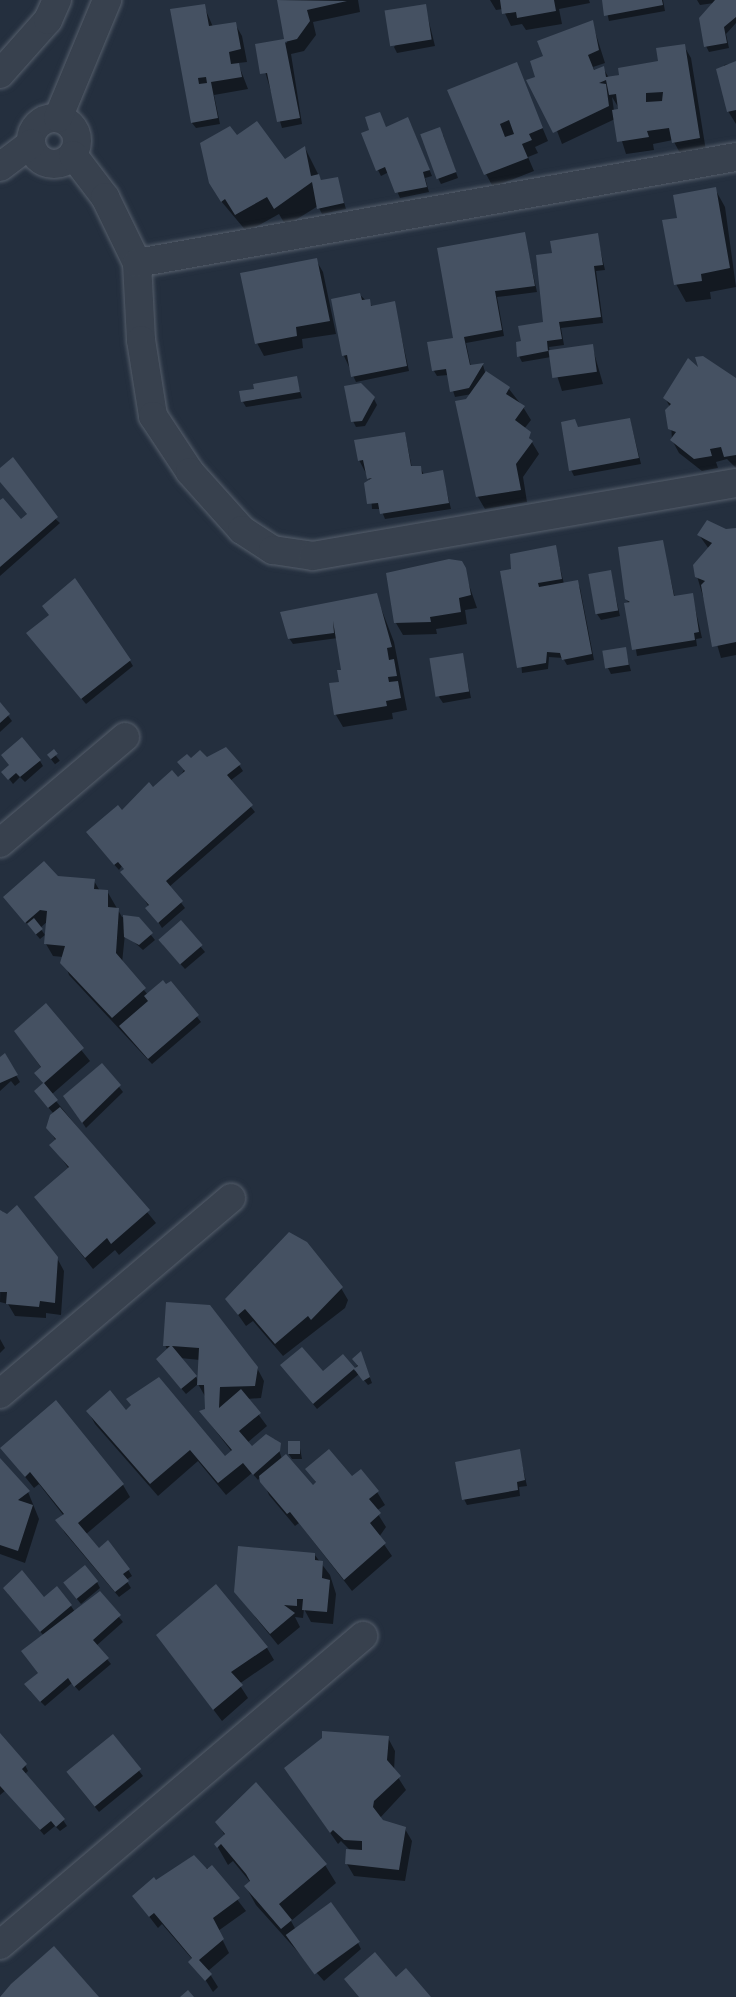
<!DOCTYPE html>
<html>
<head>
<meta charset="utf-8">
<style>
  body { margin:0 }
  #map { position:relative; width:736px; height:1997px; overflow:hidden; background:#242f3e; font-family:"Open Sans",sans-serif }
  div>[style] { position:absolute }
  .shadow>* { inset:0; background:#0007; transform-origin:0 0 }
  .building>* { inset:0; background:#455162; transform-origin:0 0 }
  .roads { filter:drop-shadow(0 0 2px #565f6c) drop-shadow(0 0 2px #565f6c) }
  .minor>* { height:28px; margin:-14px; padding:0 14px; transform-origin:14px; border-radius:14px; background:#38414e }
  .minor>.ring { margin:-14px; padding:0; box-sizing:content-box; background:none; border:28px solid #38414e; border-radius:50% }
  span { translate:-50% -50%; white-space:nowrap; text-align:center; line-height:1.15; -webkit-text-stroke:5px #1d2633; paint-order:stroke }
</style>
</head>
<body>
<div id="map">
  <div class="shadow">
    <div style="clip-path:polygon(279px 0,358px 0,360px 12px,313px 22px,316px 35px,304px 51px,291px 54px,302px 124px,282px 128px,257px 45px,287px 43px)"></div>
    <div style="clip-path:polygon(490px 0,589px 0,590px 3px,559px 9px,562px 24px,526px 30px,522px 24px,511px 26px,503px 9px,496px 10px)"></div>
    <div style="clip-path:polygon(604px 0,663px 0,665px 11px,609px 21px)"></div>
    <div style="clip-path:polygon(697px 0,736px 0,736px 23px,726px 34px,729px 48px,709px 52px,706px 46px,714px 3px,700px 5px)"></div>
    <div style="clip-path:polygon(204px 6px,213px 27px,235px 24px,242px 36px,247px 62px,238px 63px,248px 89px,214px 95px,220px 124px,196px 128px,192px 123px)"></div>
    <div style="clip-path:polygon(425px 6px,435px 46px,397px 53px,394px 47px)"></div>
    <div style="clip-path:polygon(evenodd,592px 22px,605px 63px,593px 67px,595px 71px,603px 68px,609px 78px,660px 63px,684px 46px,691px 58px,706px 151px,681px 155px,673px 140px,653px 144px,654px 150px,626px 154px,615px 119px,562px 144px,537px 78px,546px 57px,592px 22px,612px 97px,620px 110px,614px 111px,612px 97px)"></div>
    <div style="clip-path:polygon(736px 63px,736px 124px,728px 111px,724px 65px)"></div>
    <div style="clip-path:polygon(516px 65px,548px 141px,535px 147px,538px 153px,528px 157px,534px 171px,493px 187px,486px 174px)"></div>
    <div style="clip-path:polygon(411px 125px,432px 176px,425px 178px,429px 192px,400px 198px,389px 172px,381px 176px,378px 170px,386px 128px)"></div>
    <div style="clip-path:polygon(443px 135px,458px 178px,441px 184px,438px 178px)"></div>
    <div style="clip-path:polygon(237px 138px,285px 162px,305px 148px,322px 182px,337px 179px,346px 209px,322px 214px,318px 206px,286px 226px,279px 214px,247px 232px,221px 201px)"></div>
    <div style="clip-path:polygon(715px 189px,725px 207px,736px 287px,710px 292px,711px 299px,686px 302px,676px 284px,679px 219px)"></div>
    <div style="clip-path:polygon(524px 234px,537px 292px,497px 297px,504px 336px,466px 343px,471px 367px,483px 365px,485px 372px,509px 389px,523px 407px,531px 420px,524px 429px,539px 454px,523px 477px,527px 502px,485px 509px,478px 497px,457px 402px,467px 401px,472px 394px,455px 397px,448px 375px,437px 376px,434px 371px)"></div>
    <div style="clip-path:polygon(597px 235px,605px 270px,596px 271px,603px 323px,561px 328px,564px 345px,549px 347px,550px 353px,592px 346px,603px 384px,562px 391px,551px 357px,522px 362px,519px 356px,545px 323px,554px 254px)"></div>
    <div style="clip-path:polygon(316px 260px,323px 272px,336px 334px,302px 339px,303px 348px,264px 356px,257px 343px)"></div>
    <div style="clip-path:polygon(360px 295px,373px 307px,394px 303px,409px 371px,356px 382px,344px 356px)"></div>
    <div style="clip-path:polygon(701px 371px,736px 384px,736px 468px,727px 459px,716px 462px,718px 468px,702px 471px,679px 453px,672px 440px,670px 407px,665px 398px)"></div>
    <div style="clip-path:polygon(296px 378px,302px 398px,246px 407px,243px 402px)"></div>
    <div style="clip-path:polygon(374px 399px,377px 405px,365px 426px,356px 427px,353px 421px)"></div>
    <div style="clip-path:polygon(630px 420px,641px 464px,574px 476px,571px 470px,578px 429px)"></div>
    <div style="clip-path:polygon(405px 434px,412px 468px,420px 467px,424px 475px,442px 472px,451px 509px,385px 519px,381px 509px,372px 509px,370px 481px,359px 460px)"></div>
    <div style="clip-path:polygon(0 470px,60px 523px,0 576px,0 503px,21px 521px,28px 515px,0 481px)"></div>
    <div style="clip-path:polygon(736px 530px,736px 655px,721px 658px,697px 576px,709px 549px,699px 535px)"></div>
    <div style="clip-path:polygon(662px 542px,675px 598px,692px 595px,702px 638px,696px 639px,697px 646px,637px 656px,627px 598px)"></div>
    <div style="clip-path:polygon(555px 547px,564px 584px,577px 582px,580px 588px,594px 660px,567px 665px,563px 658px,549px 657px,548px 669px,522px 673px,513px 570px)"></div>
    <div style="clip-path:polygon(461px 562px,477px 608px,465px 610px,467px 624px,436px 629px,437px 634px,403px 635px,396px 623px)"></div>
    <div style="clip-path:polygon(610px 572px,620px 616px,601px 620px,597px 614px)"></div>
    <div style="clip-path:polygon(376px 595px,394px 642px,407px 710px,392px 713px,393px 719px,343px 727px,336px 715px,343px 672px,338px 638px,293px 644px,289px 638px)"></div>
    <div style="clip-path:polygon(50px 616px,130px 661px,133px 666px,86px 704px,32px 639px)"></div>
    <div style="clip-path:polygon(625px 649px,631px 671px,611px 674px,608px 668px)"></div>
    <div style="clip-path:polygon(462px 655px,471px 698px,443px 703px,439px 697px)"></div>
    <div style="clip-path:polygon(0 705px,12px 721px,0 732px)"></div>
    <div style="left:53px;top:752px;width:11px;height:6px;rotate:52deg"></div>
    <div style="clip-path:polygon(206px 759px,239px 765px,243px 771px,230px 781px,255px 812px,169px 887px,185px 908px,162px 928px,126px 870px,122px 866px,119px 870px,91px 838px,153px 790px,178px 780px,190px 760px)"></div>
    <div style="clip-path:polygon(40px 761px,43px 766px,25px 782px,20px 777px,13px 784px,4px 772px)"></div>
    <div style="clip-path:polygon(57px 878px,94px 881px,100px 891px,107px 891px,122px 917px,138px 919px,155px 940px,143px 950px,125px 934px,122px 963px,148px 995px,171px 983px,201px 1022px,152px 1064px,69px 975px,63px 957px,53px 956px,46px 944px,48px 921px,40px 928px,45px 935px,40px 939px,5px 898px)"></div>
    <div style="clip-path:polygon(181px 923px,205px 952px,185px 969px,163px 945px)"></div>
    <div style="clip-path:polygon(46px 1006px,90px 1061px,51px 1095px,156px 1223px,119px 1255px,115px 1250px,93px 1269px,36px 1197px,69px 1169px,52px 1145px,56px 1141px,48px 1127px,54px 1114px,39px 1097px,44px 1085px,37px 1073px,42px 1069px,16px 1032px)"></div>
    <div style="clip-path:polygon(5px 1056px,20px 1082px,15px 1086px,11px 1081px,0 1091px,0 1060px)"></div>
    <div style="clip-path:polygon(102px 1065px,123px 1092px,86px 1128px,69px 1102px)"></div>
    <div style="clip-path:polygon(2px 1211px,57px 1258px,64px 1271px,61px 1315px,46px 1313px,46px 1318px,15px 1316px,8px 1304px,0 1302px)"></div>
    <div style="clip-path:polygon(341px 1288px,348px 1300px,345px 1308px,283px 1356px,253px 1321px,246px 1326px,227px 1299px)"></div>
    <div style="clip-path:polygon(evenodd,168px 1304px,257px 1368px,264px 1381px,261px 1398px,247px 1399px,267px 1426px,247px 1443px,252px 1448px,275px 1439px,282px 1459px,312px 1488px,317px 1484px,308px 1469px,352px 1478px,377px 1492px,385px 1505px,376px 1511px,386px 1527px,379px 1537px,392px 1556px,352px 1591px,299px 1523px,295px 1526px,269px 1495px,261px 1476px,258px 1480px,252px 1473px,226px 1495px,198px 1461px,158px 1496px,95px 1424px,88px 1411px,126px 1412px,225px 1458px,232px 1452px,201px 1412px,206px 1410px,206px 1398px,198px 1384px,186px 1394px,161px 1365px,168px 1351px,165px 1345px,168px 1304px,180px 1358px,200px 1360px,199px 1382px,196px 1377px,180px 1358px)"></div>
    <div style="clip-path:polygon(0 1339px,5px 1348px,0 1353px)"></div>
    <div style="clip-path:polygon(361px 1354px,372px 1383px,368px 1385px,359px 1374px,317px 1409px,286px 1371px,322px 1373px,342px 1356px,355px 1371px)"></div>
    <div style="clip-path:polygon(299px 1443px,302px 1459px,292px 1459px,288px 1453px)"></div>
    <div style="clip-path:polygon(2px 1448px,123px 1485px,130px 1497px,85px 1535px,98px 1550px,124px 1563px,132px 1576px,126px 1580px,131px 1588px,119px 1597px,113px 1590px,65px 1533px,58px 1521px,64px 1516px,39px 1484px,34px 1488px)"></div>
    <div style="clip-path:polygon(519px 1451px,527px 1486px,519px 1487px,520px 1496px,467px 1505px,464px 1499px)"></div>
    <div style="clip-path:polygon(0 1460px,28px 1492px,39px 1519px,25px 1563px,0 1554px)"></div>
    <div style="clip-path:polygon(314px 1554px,330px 1575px,336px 1594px,333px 1624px,311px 1622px,304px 1609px,303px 1618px,295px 1617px,300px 1627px,278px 1645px,235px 1592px)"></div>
    <div style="clip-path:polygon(97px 1582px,100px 1588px,81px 1604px,69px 1589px)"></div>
    <div style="clip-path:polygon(8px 1594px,71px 1606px,75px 1612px,100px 1594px,123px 1622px,96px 1646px,111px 1664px,79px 1691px,72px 1683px,45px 1706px,30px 1691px,40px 1674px,44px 1636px)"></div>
    <div style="clip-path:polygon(166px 1647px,267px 1648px,274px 1660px,239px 1684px,248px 1698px,222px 1721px)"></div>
    <div style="clip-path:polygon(0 1736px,25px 1765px,28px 1771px,24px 1775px,63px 1820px,67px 1826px,60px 1831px,55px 1826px,44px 1835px,6px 1790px,0 1795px)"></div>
    <div style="clip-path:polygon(113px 1737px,143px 1776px,99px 1812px,73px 1780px)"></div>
    <div style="clip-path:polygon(388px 1738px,395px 1751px,394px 1771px,406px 1790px,379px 1819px,405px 1829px,412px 1841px,405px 1881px,354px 1876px,347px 1864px,351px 1851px,341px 1841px,338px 1844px,294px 1781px)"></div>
    <div style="clip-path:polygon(218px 1823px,325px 1865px,336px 1883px,291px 1921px,297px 1932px,358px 1943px,361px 1949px,324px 1981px,256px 1905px,246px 1887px,251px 1883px,233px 1861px,228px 1865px,216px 1844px,225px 1836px)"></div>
    <div style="clip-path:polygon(212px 1867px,246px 1911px,218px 1931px,229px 1953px,208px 1971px,218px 1987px,213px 1992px,193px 1960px,162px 1924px,158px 1928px,134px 1897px,156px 1882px)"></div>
  </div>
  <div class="building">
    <div style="clip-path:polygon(277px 0,347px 1px,307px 10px,310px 21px,297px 39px,285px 42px,300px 118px,277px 122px,267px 73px,260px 74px,255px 44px,284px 39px)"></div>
    <div style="clip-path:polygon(500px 0,554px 0,556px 11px,517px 18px,516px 12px,502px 14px)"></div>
    <div style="clip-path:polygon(602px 0,662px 0,663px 5px,604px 16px)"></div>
    <div style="clip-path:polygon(715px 0,736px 0,736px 17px,724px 27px,727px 43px,704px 47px,699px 18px)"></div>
    <div style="clip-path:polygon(evenodd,205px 4px,209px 26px,236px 22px,241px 49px,229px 52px,231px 64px,239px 63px,242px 77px,211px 82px,218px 118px,191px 123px,170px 9px,205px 4px,206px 77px,207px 83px,199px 84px,198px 78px,206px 77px)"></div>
    <div style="left:426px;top:4px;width:36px;height:42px;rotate:81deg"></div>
    <div style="clip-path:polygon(evenodd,593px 20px,599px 50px,588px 55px,594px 70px,604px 66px,606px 77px,619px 75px,618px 68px,658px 61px,656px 48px,685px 44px,700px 138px,672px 143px,669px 128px,647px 131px,649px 137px,617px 142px,612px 110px,618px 109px,616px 94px,609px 95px,606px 80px,599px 83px,606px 84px,609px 106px,553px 133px,526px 80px,535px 77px,530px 61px,543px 56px,537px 41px,593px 20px,663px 92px,662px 101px,646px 102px,646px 93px,663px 92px)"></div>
    <div style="clip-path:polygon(736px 61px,736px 110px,727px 112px,716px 69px)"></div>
    <div style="clip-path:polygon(evenodd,517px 62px,543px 128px,529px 134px,532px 140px,522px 144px,528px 158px,484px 175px,447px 90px,517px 62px,509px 120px,514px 134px,505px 137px,500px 124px,509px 120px)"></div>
    <div style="clip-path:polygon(380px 112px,386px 127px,408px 117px,430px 170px,423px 172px,427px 187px,395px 193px,385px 167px,376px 171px,361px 133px,369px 130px,365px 117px)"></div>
    <div style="clip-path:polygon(257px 121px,285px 159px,305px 146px,311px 176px,319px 174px,321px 180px,338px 177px,344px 203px,317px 209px,312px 182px,274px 209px,267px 197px,235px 215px,225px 199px,221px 202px,209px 183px,200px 143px,230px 126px,237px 135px)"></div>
    <div style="left:440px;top:127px;width:48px;height:21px;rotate:70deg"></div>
    <div style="clip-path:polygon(716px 187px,730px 268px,701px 274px,702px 281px,674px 285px,662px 220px,677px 218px,673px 195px)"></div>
    <div style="clip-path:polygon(525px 232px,535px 286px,495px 291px,502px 330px,464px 337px,470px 365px,484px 363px,469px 388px,450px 392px,446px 369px,432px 371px,427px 342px,453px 338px,437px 248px)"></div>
    <div style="clip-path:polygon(598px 233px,603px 265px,594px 266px,601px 317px,559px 322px,562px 339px,547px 341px,548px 351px,517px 357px,516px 342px,521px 341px,518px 326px,543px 322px,536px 255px,552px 253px,550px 241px)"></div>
    <div style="clip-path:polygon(317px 258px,330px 321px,296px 327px,297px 336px,255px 344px,240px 273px)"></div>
    <div style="clip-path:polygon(360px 293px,362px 300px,370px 299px,371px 306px,395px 301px,407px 366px,351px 377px,347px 355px,342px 356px,331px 299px)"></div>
    <div style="left:593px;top:344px;width:28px;height:45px;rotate:82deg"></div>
    <div style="clip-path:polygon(703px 356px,736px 378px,736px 455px,724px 457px,721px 447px,710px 449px,712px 456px,694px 459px,670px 440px,676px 432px,668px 429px,665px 410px,671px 404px,663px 398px,688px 358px,698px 367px,695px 357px)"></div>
    <div style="clip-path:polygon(486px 371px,510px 387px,506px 394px,525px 406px,515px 420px,531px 432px,529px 438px,533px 441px,516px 464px,521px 490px,476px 497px,455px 401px,466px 399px)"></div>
    <div style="clip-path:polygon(297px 376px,300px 392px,241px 402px,239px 391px,254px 389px,253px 384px)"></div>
    <div style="clip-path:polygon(361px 383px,375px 397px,362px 421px,351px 422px,344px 386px)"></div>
    <div style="clip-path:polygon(630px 418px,639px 458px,569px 471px,561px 422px,575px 419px,578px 427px)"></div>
    <div style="clip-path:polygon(405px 432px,411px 466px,421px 466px,422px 474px,443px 470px,449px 503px,380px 514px,378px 503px,367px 504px,364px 483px,372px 478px,367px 479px,363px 460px,358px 461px,354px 440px)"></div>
    <div style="clip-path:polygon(13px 457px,58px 517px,0 567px,0 500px,3px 498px,21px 519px,27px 514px,0 482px,0 468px)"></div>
    <div style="clip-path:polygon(707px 520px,726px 529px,736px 528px,736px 642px,712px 647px,701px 585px,705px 581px,695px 577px,693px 565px,712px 543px,697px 535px)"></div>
    <div style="clip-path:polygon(663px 540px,674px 596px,693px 593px,699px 632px,694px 633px,695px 640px,632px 650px,624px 603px,630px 602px,625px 599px,618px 547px)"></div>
    <div style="clip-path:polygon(556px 545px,562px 579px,538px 583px,539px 587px,578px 580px,592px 654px,562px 660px,560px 653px,547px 652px,546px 663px,517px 668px,500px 571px,511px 569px,510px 554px)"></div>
    <div style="clip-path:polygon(449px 559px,462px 561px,466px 568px,471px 595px,459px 598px,461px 612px,430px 617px,431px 622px,394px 623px,386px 573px)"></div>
    <div style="left:611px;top:570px;width:41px;height:23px;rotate:80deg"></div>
    <div style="clip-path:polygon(75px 578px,131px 660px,81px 699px,26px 633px,49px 615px,42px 606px)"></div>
    <div style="clip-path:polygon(377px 593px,392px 647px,387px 648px,389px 660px,394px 659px,397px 676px,388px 677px,389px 682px,398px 681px,401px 698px,386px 701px,387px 706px,334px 715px,329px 683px,339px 682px,337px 670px,341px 670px,333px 621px,334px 633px,288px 639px,280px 612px)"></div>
    <div style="left:626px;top:647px;width:18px;height:24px;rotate:81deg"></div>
    <div style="left:463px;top:653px;width:39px;height:34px;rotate:81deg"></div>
    <div style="clip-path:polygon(0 702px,10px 714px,0 723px)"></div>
    <div style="clip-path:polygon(22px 737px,41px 760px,20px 777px,16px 773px,8px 780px,1px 772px,9px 765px,1px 755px)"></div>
    <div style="clip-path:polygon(226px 747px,241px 764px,227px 775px,253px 805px,166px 881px,183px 901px,158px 923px,145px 908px,149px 905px,120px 872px,124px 869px,118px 862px,114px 865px,86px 832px,118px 805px,122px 810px,149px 782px,153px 787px,172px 770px,178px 777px,185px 771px,177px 762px,187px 754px,191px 758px,200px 750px,207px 757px)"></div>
    <div style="left:54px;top:749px;width:6px;height:9px;rotate:51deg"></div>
    <div style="clip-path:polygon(44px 861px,58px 876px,95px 879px,94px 889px,108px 890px,108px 907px,119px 908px,116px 953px,146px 988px,112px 1018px,60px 963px,65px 946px,44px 944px,47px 911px,40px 910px,25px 923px,3px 897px)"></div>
    <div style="clip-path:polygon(123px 915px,139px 917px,153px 933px,139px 945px,124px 937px)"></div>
    <div style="left:34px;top:918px;width:14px;height:9px;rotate:51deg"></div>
    <div style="left:181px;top:920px;width:33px;height:30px;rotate:49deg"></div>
    <div style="clip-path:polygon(163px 980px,166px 984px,171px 981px,199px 1015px,148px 1059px,119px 1026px,148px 1001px,144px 996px)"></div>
    <div style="clip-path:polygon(46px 1003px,84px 1048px,44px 1083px,58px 1100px,48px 1108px,34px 1091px,43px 1083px,34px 1073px,41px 1067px,14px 1031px)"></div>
    <div style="clip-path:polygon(5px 1053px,18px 1075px,0 1083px,0 1057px)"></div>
    <div style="clip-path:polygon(102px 1063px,121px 1085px,82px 1123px,63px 1096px)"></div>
    <div style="clip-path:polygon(60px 1107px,150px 1210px,111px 1244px,107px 1238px,85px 1258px,34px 1197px,69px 1167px,49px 1145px,56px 1139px,46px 1128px,50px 1115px)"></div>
    <div style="clip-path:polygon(17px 1205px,58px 1257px,55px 1303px,40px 1301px,39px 1307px,6px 1304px,7px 1292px,0 1292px,0 1210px,7px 1214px)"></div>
    <div style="clip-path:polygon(289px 1232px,307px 1242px,343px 1287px,311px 1320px,308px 1316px,275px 1344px,245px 1309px,238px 1315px,225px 1299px)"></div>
    <div style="clip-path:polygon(166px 1302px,210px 1305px,258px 1367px,255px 1386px,220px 1387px,219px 1408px,241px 1389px,261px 1413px,239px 1431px,252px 1446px,266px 1434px,281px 1443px,280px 1451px,253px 1475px,243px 1463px,218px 1483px,190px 1450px,150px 1484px,86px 1411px,110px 1390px,126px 1410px,131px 1405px,126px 1399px,159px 1377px,225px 1456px,232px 1450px,199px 1411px,205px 1409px,204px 1385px,197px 1385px,199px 1348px,172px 1346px,197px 1376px,181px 1389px,156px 1359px,170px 1346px,163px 1346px)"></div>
    <div style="clip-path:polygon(302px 1347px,323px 1371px,343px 1354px,355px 1368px,358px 1366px,352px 1359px,361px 1351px,370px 1377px,363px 1381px,354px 1369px,313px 1404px,280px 1365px)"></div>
    <div style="clip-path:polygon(56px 1400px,124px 1484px,78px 1523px,99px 1548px,108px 1540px,130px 1569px,123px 1574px,129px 1581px,115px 1592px,55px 1520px,64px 1514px,30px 1472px,25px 1477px,0 1448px)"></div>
    <div style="left:288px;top:1441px;width:12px;height:13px"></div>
    <div style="clip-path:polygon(329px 1449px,352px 1476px,361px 1469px,379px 1491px,369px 1499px,381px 1513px,370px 1523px,386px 1543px,344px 1580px,290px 1512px,287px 1514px,260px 1482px,259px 1476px,286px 1454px,313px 1485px,316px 1482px,305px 1469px)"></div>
    <div style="clip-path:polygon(520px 1449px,525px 1480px,517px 1482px,518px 1490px,462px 1500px,455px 1462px)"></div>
    <div style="clip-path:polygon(0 1458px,30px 1491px,18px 1500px,33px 1505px,18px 1551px,0 1545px)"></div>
    <div style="clip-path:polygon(238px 1546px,315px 1553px,315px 1560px,323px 1561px,322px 1578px,330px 1580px,327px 1612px,302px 1610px,303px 1599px,297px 1599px,297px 1606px,284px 1605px,295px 1613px,270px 1634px,234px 1592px)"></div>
    <div style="left:85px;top:1565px;width:21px;height:28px;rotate:51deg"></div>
    <div style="clip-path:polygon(22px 1570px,44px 1597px,57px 1586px,72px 1605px,40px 1632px,3px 1588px)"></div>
    <div style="clip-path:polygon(216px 1584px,268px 1647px,231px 1672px,243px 1685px,213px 1710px,156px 1635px)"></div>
    <div style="clip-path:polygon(100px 1591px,121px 1615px,93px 1640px,109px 1658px,74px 1687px,68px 1678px,40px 1702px,24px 1684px,38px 1673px,21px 1651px)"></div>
    <div style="clip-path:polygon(322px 1731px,389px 1736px,387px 1760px,401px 1776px,374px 1801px,373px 1807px,383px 1820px,406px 1827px,399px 1870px,345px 1864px,346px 1849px,362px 1850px,362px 1841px,344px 1840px,333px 1830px,330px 1833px,284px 1768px,322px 1738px)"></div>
    <div style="clip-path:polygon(0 1733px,27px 1764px,22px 1769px,65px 1819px,56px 1827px,51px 1821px,40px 1830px,0 1786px)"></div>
    <div style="left:113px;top:1734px;width:45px;height:60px;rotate:51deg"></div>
    <div style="clip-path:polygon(256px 1782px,327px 1864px,279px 1904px,292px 1920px,281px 1929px,244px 1886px,250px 1881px,246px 1874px,221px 1844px,217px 1848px,214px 1844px,225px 1834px,215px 1822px)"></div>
    <div style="clip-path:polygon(194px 1855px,207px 1869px,212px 1865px,240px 1898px,213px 1918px,224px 1939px,199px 1960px,212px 1974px,205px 1981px,188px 1962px,192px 1958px,154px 1913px,149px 1917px,132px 1896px,154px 1877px,156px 1880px)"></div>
    <div style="left:331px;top:1902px;width:49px;height:56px;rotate:54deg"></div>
    <div style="clip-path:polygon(54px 1946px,99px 1997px,0 1997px,11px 1984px)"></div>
    <div style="clip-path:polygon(375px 1952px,396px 1977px,406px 1968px,431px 1997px,359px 1997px,344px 1979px)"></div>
    <div style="clip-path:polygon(188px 1990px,194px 1997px,180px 1997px)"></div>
  </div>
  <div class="roads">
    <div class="minor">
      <div style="left:0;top:74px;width:72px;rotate:-48.4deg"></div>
      <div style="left:48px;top:20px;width:22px;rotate:-66deg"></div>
      <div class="ring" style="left:31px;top:118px;width:18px;height:18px"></div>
      <div style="left:58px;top:118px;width:128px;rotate:-67.4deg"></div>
      <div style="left:73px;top:155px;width:53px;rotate:52.7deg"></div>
      <div style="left:105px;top:197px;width:73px;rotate:64.1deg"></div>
      <div style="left:137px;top:263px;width:77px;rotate:87deg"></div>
      <div style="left:141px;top:340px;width:77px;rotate:81deg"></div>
      <div style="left:153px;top:416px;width:67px;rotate:56.5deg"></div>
      <div style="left:190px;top:472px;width:78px;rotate:48.1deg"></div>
      <div style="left:242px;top:530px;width:37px;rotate:33deg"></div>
      <div style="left:273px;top:550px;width:40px;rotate:8.5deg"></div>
      <div style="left:313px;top:556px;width:429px;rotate:-9.8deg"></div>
      <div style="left:0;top:167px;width:39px;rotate:-37deg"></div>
      <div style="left:137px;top:263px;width:608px;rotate:-10.04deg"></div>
      <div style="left:0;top:843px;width:164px;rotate:-40.3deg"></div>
      <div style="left:0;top:1394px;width:303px;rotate:-40.3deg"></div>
      <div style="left:0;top:1945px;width:477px;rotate:-40.4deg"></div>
    </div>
  </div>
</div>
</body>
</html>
